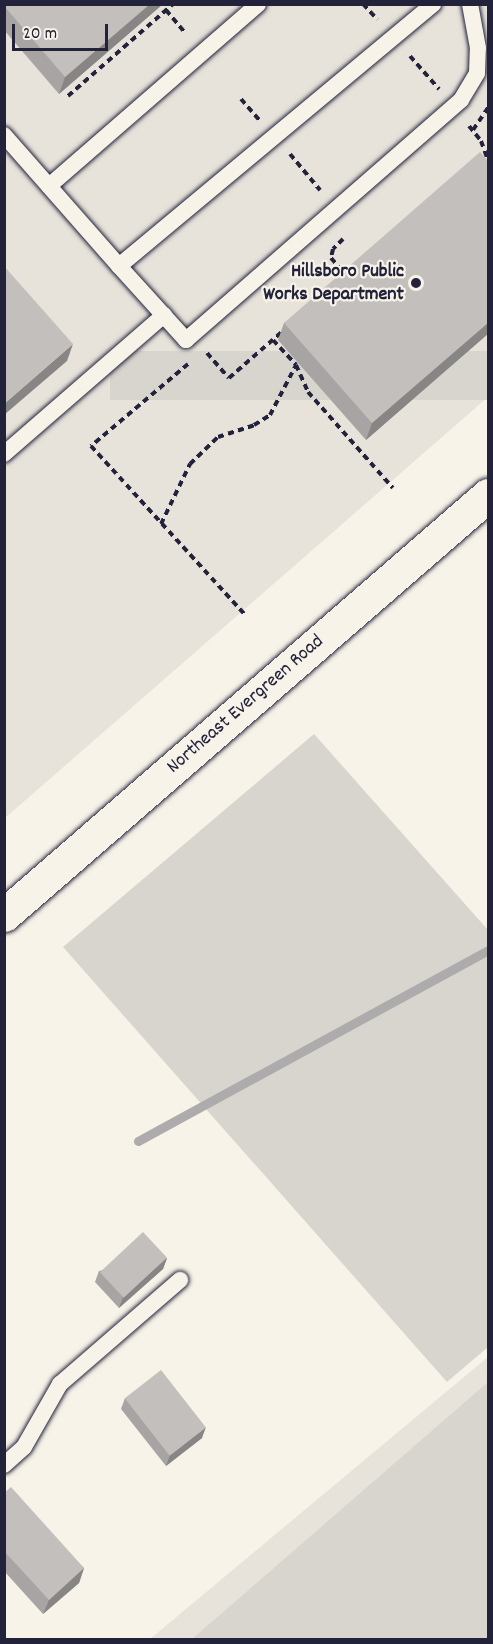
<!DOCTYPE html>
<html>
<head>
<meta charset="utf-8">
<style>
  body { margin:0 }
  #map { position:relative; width:493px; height:1644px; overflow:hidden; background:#f7f3e8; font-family:Dekko,sans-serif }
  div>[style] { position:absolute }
  .built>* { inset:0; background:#e7e3db }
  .green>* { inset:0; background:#d8d5cf; transform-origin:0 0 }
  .stream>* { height:9px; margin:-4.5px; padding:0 4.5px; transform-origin:4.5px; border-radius:4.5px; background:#aeabad }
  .path>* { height:4px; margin-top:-2px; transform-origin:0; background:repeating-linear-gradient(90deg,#22223b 0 6px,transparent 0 10.5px) }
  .roads { filter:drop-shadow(0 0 2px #22223b) drop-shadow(0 0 2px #22223b) }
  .lane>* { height:16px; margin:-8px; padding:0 8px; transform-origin:8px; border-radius:8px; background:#f7f3e8 }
  .primary>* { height:33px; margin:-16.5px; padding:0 16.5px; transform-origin:16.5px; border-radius:16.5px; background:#f7f3e8 }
  .wall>* { inset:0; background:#a7a4a3 }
  .shaded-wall>* { inset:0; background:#888684 }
  .building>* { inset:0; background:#c2bfbd; transform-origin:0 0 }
  .dots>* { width:16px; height:16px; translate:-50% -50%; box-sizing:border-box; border:3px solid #f7f3e8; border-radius:50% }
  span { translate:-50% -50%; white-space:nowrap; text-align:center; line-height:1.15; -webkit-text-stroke:4.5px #f7f3e8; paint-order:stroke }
  .poi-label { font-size:20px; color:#22223b; font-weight:700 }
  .right { translate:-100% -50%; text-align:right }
  .street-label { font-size:20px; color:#22223b }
  .frame { position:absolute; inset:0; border:6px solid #22223b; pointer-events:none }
  .scale { position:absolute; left:12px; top:24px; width:96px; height:27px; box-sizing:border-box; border:3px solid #22223b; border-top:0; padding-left:8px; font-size:18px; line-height:21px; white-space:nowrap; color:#22223b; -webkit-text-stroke:4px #f7f3e8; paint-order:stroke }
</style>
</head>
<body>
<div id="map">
  <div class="built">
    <div style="clip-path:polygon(5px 5px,488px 5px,488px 397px,5px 818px)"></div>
    <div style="clip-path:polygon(488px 1357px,488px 1639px,150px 1639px)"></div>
  </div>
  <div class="green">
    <div style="left:488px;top:351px;width:49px;height:378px;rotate:90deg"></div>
    <div style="clip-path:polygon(314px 734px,488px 930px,488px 1347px,447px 1382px,63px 947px)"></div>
    <div style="clip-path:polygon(488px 1382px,488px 1639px,192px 1639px)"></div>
  </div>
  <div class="stream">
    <div style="left:138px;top:1141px;width:399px;rotate:-28.6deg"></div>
  </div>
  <div class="path">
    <div style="left:363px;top:4px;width:21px;rotate:47deg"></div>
    <div style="left:166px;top:10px;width:30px;rotate:50deg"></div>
    <div style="left:410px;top:56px;width:44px;rotate:48.7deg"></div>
    <div style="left:68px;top:96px;width:140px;rotate:-41.2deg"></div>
    <div style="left:241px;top:99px;width:28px;rotate:49deg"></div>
    <div style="left:469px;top:126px;width:19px;rotate:51deg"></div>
    <div style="left:481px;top:141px;width:20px;rotate:70deg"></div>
    <div style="left:473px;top:130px;width:27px;rotate:-56deg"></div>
    <div style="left:290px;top:154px;width:47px;rotate:50.2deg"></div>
    <div style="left:343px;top:239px;width:14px;rotate:135deg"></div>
    <div style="left:333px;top:249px;width:9px;rotate:103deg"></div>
    <div style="left:331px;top:258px;width:23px;rotate:49deg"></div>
    <div style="left:273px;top:340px;width:34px;rotate:47deg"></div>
    <div style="left:296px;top:365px;width:30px;rotate:66deg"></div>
    <div style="left:308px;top:392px;width:128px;rotate:48.5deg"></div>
    <div style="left:207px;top:353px;width:33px;rotate:49deg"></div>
    <div style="left:229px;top:378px;width:73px;rotate:-41.1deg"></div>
    <div style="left:188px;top:364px;width:127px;rotate:139.8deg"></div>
    <div style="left:91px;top:446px;width:230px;rotate:47.6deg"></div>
    <div style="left:161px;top:524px;width:67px;rotate:-64.2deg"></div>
    <div style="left:190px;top:464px;width:39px;rotate:-44deg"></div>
    <div style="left:218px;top:437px;width:38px;rotate:-18deg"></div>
    <div style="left:254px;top:425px;width:19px;rotate:-32deg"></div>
    <div style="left:270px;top:415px;width:56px;rotate:-62.5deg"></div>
  </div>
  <div class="roads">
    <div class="lane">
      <div style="left:4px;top:135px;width:174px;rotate:48.7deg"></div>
      <div style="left:119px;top:266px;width:409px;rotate:-39.8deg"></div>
      <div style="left:49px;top:186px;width:277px;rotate:-41deg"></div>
      <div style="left:119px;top:266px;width:100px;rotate:47.8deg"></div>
      <div style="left:186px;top:340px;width:365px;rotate:-41.1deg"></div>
      <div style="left:461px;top:100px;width:31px;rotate:-59deg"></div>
      <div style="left:477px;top:73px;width:25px;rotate:-88deg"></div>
      <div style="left:478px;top:48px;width:45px;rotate:-100.3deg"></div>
      <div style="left:4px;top:454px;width:212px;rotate:-41deg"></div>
      <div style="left:4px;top:1465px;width:27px;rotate:-42deg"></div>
      <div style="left:24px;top:1447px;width:73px;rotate:-60.3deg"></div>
      <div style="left:60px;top:1384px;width:159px;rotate:-40.9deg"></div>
    </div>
    <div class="primary">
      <div style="left:4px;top:915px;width:641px;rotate:-40.95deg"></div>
    </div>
  </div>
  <div class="wall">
    <div style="clip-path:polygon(4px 4px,163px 4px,59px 94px,4px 30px)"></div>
    <div style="clip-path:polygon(489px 162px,489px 333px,366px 440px,278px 340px,284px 323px)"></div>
    <div style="clip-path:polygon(167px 1258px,163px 1269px,119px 1308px,95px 1282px,99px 1271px)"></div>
    <div style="clip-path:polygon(125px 1398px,202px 1438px,166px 1466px,121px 1409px)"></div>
    <div style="clip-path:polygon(4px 1493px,84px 1568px,79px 1583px,43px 1614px,4px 1571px)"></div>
  </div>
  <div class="shaded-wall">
    <div style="clip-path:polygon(150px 4px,163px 4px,59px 94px,65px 77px)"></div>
    <div style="clip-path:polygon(489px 322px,489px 333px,366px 440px,372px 423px)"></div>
    <div style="clip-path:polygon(73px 344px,67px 361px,4px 415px,4px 404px)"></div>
    <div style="clip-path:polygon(167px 1258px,163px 1269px,119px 1308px,123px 1297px)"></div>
    <div style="clip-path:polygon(206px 1427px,202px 1438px,166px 1466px,170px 1455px)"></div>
    <div style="clip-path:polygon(84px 1568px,79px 1583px,43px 1614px,49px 1600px)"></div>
  </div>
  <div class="building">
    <div style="clip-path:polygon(4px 4px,150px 4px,65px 77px,4px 6px)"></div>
    <div style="clip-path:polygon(480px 152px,489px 162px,489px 322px,372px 423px,284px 323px)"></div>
    <div style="clip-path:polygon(4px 266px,73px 344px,4px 404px)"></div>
    <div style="left:143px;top:1232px;width:35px;height:59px;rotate:47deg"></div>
    <div style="left:161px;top:1370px;width:73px;height:46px;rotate:52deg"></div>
    <div style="clip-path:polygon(11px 1487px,84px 1568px,49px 1600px,4px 1551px,4px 1493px)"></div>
  </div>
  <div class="dots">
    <div style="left:416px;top:283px;background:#22223b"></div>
  </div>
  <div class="poi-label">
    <span class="right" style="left:404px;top:284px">Hillsboro Public<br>Works Department</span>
  </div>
  <div class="street-label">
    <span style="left:246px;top:705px;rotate:-41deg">Northeast Evergreen Road</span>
  </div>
  <div class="frame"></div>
  <div class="scale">20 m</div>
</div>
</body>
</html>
